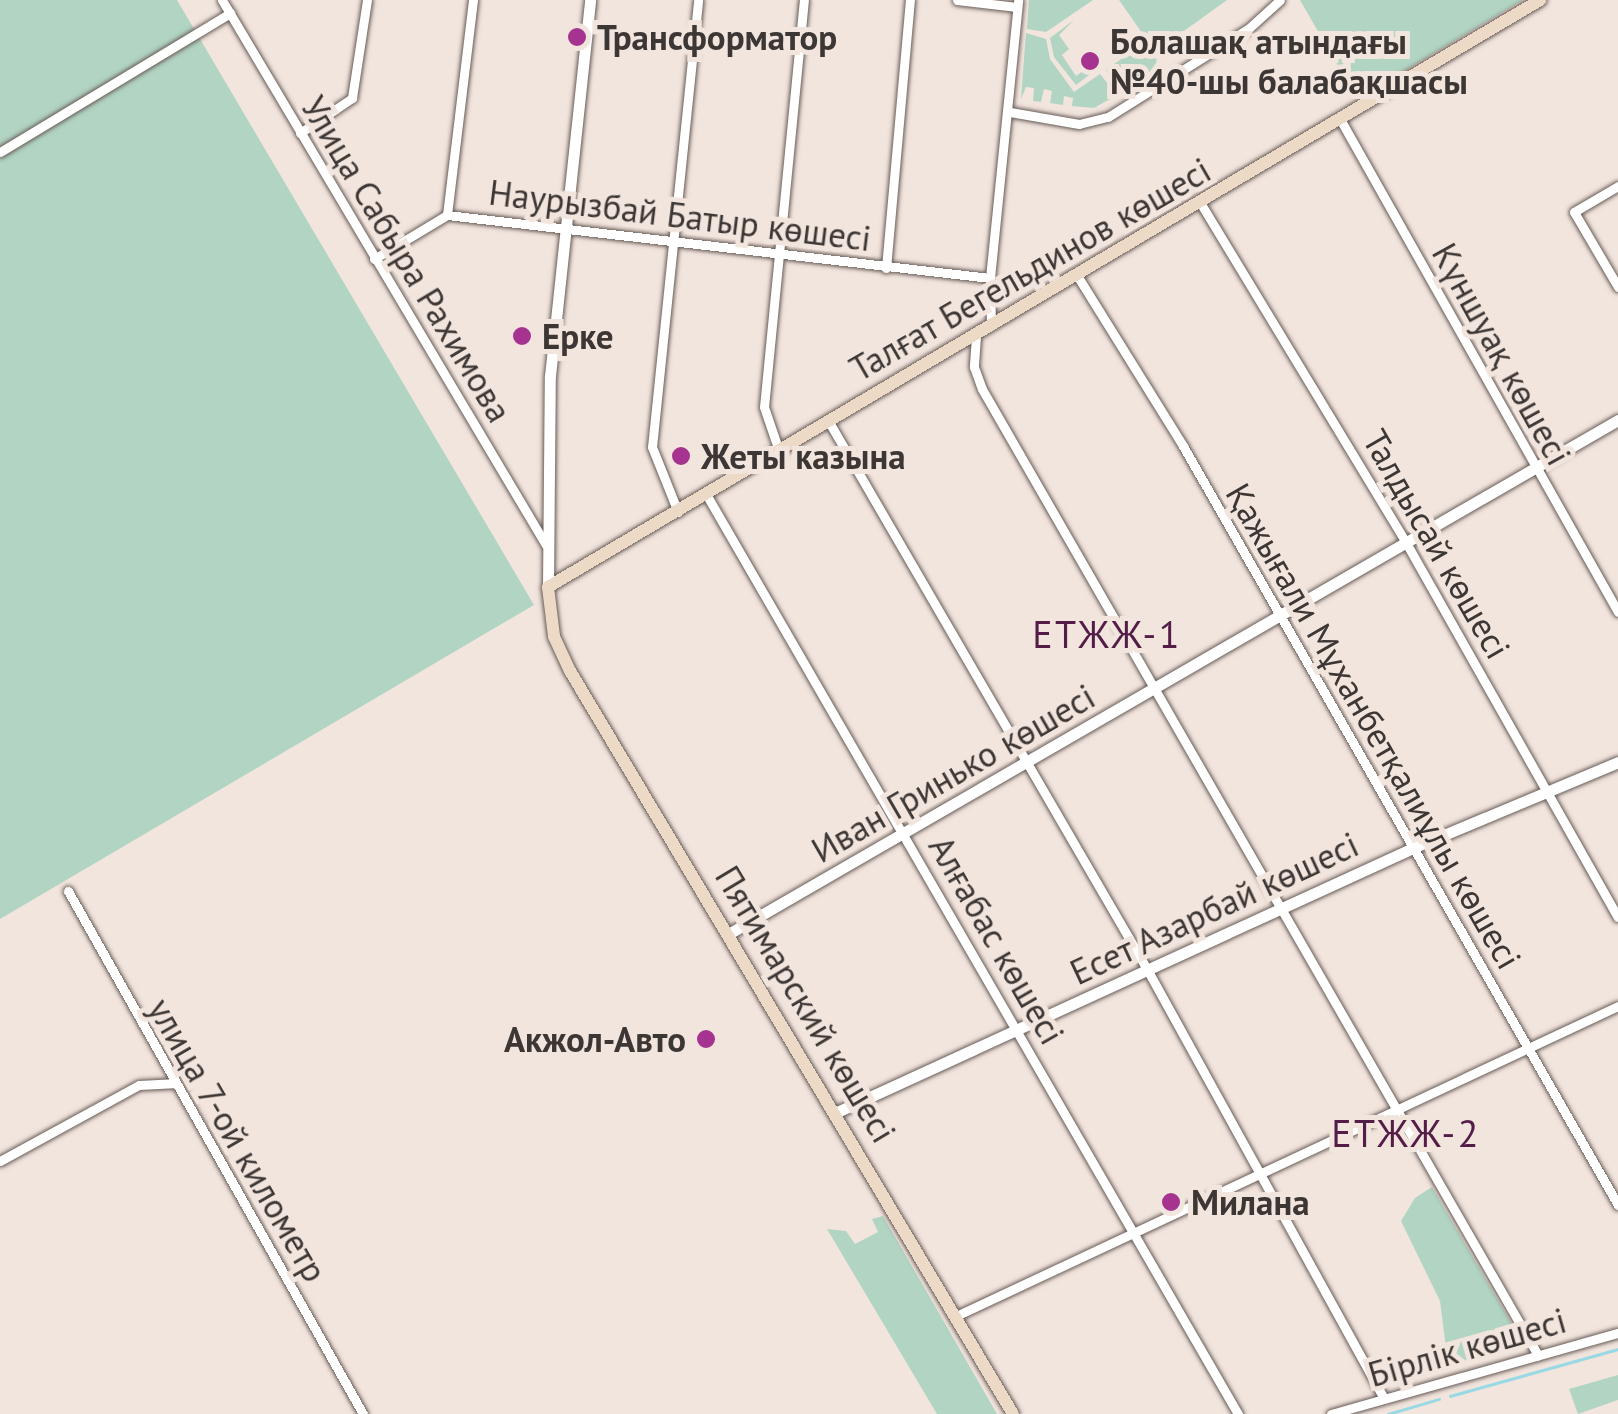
<!DOCTYPE html>
<html>
<head>
<meta charset="utf-8">
<style>
  body { margin:0 }
  #map { position:relative; width:1618px; height:1414px; overflow:hidden; background:#f2e5de; font-family:"PT Sans",sans-serif }
  div>[style] { position:absolute }
  .green>* { inset:0; background:#b2d4c3 }
  .stream>* { height:2.5px; margin:-1.25px; padding:0 1.25px; transform-origin:1.25px; border-radius:1.25px; background:#99d9e3 }
  .roads { filter:drop-shadow(0 0 2px #675b56) drop-shadow(0 0 2px #675b56) }
  .minor>* { height:9px; margin:-4.5px; padding:0 4.5px; transform-origin:4.5px; border-radius:4.5px; background:#fff }
  .tertiary>* { height:11px; margin:-5.5px; padding:0 5.5px; transform-origin:5.5px; border-radius:5.5px; background:#fff }
  .secondary>* { height:12px; margin:-6px; padding:0 6px; transform-origin:6px; border-radius:6px; background:#ecdac7 }
  .dots>* { width:28px; height:28px; translate:-50% -50%; box-sizing:border-box; border:5px solid #f2e5de; border-radius:50% }
  span { translate:-50% -50%; white-space:nowrap; text-align:center; line-height:1.15; -webkit-text-stroke:10px #f2e5de; paint-order:stroke }
  .poi-label { font-size:35px; color:#3c3634; font-weight:700 }
  .left { translate:0 -50%; text-align:left }
  .right { translate:-100% -50%; text-align:right }
  .street-label { font-size:35px; color:#3c3634 }
  .neighbourhood-label { font-size:38px; color:#531d48; letter-spacing:2.5px }
</style>
</head>
<body>
<div id="map">
  <div class="green">
    <div style="clip-path:polygon(0 0,177px 0,534px 605px,0 919px)"></div>
    <div style="clip-path:polygon(1029px 0,1093px 0,1046px 32px,1027px 29px)"></div>
    <div style="clip-path:polygon(1119px 0,1227px 0,1159px 49px,1154px 72px,1119px 93px,1106px 70px,1147px 40px)"></div>
    <div style="clip-path:polygon(1300px 0,1523px 0,1357px 99px)"></div>
    <div style="clip-path:polygon(1074px 20px,1059px 35px,1069px 49px,1062px 55px,1076px 76px,1094px 63px,1097px 69px,1076px 85px,1054px 57px,1050px 38px)"></div>
    <div style="clip-path:polygon(1026px 33px,1046px 39px,1050px 59px,1074px 92px,1100px 74px,1117px 95px,1094px 108px,1072px 106px,1073px 98px,1064px 96px,1063px 105px,1050px 103px,1052px 91px,1044px 89px,1041px 102px,1033px 101px,1034px 88px,1026px 87px,1021px 99px)"></div>
    <div style="clip-path:polygon(1432px 1187px,1524px 1345px,1448px 1365px,1440px 1301px,1401px 1221px,1415px 1198px)"></div>
    <div style="clip-path:polygon(883px 1216px,997px 1414px,937px 1414px,827px 1229px,846px 1231px,855px 1244px,878px 1232px,872px 1219px)"></div>
    <div style="clip-path:polygon(1618px 1375px,1618px 1400px,1578px 1414px,1569px 1389px)"></div>
  </div>
  <div class="stream">
    <div style="left:1450px;top:1396px;width:174px;rotate:-15.6deg"></div>
    <div style="left:1388px;top:1414px;width:53px;rotate:-16.4deg"></div>
  </div>
  <div class="roads">
    <div class="minor">
      <div style="left:222px;top:0;width:634px;rotate:59.27deg"></div>
      <div style="left:957px;top:0;width:60px;rotate:6.7deg"></div>
      <div style="left:1010px;top:112px;width:70px;rotate:9.9deg"></div>
      <div style="left:1079px;top:124px;width:30px;rotate:-14deg"></div>
      <div style="left:1108px;top:117px;width:165px;rotate:-32.2deg"></div>
      <div style="left:1248px;top:29px;width:43px;rotate:-42.2deg"></div>
      <div style="left:1340px;top:119px;width:566px;rotate:60.58deg"></div>
      <div style="left:300px;top:133px;width:63px;rotate:-33.9deg"></div>
      <div style="left:352px;top:98px;width:99px;rotate:-81.3deg"></div>
      <div style="left:0;top:152px;width:269px;rotate:-31.1deg"></div>
      <div style="left:1618px;top:186px;width:51px;rotate:149.4deg"></div>
      <div style="left:1574px;top:212px;width:87px;rotate:59.6deg"></div>
      <div style="left:1201px;top:204px;width:394px;rotate:58.8deg"></div>
      <div style="left:1405px;top:541px;width:432px;rotate:60.5deg"></div>
      <div style="left:447px;top:215px;width:217px;rotate:-83.1deg"></div>
      <div style="left:374px;top:259px;width:85px;rotate:-31.1deg"></div>
      <div style="left:447px;top:215px;width:547px;rotate:6.62deg"></div>
      <div style="left:886px;top:268px;width:269px;rotate:-84.9deg"></div>
      <div style="left:1078px;top:277px;width:199px;rotate:58.1deg"></div>
      <div style="left:1183px;top:446px;width:875px;rotate:60.18deg"></div>
      <div style="left:991px;top:326px;width:48px;rotate:-91.2deg"></div>
      <div style="left:990px;top:278px;width:279px;rotate:-84.2deg"></div>
      <div style="left:976px;top:336px;width:31px;rotate:94deg"></div>
      <div style="left:974px;top:367px;width:23px;rotate:70deg"></div>
      <div style="left:982px;top:389px;width:1115px;rotate:60.08deg"></div>
      <div style="left:829px;top:422px;width:635px;rotate:59.84deg"></div>
      <div style="left:1148px;top:971px;width:488px;rotate:61.1deg"></div>
      <div style="left:779px;top:451px;width:46px;rotate:-108.8deg"></div>
      <div style="left:764px;top:407px;width:409px;rotate:-84.4deg"></div>
      <div style="left:706px;top:494px;width:1063px;rotate:59.96deg"></div>
      <div style="left:678px;top:512px;width:70px;rotate:-111.8deg"></div>
      <div style="left:652px;top:447px;width:449px;rotate:-84.1deg"></div>
      <div style="left:68px;top:891px;width:600px;rotate:60.57deg"></div>
      <div style="left:0;top:1161px;width:158px;rotate:-28.7deg"></div>
      <div style="left:139px;top:1085px;width:34px;rotate:-3deg"></div>
      <div style="left:956px;top:1316px;width:731px;rotate:-25.09deg"></div>
      <div style="left:1331px;top:1414px;width:298px;rotate:-15.8deg"></div>
    </div>
    <div class="tertiary">
      <div style="left:548px;top:587px;width:211px;rotate:-89.5deg"></div>
      <div style="left:550px;top:376px;width:378px;rotate:-83.9deg"></div>
      <div style="left:730px;top:933px;width:1026px;rotate:-30.02deg"></div>
      <div style="left:837px;top:1112px;width:636px;rotate:-24.63deg"></div>
      <div style="left:1415px;top:847px;width:220px;rotate:-22.7deg"></div>
    </div>
    <div class="secondary">
      <div style="left:1013px;top:1414px;width:865px;rotate:-120.8deg"></div>
      <div style="left:570px;top:671px;width:38px;rotate:-115deg"></div>
      <div style="left:554px;top:636px;width:49px;rotate:-97deg"></div>
      <div style="left:548px;top:587px;width:1153px;rotate:-30.61deg"></div>
    </div>
  </div>
  <div class="dots">
    <div style="left:577px;top:37px;background:#a5338f"></div>
    <div style="left:1090px;top:61px;background:#a5338f"></div>
    <div style="left:522px;top:336px;background:#a5338f"></div>
    <div style="left:681px;top:456px;background:#a5338f"></div>
    <div style="left:706px;top:1039px;background:#a5338f"></div>
    <div style="left:1171px;top:1202px;background:#a5338f"></div>
  </div>
  <div class="poi-label">
    <span class="left" style="left:597px;top:37px">Трансформатор</span>
    <span class="left" style="left:1110px;top:61px">Болашақ атындағы<br>№40-шы балабақшасы</span>
    <span class="left" style="left:542px;top:336px">Ерке</span>
    <span class="left" style="left:701px;top:456px">Жеты казына</span>
    <span class="right" style="left:686px;top:1039px">Акжол-Авто</span>
    <span class="left" style="left:1191px;top:1202px">Милана</span>
  </div>
  <div class="street-label">
    <span style="left:680px;top:215px;rotate:7deg">Наурызбай Батыр көшесі</span>
    <span style="left:407px;top:259px;rotate:59deg">Улица Сабыра Рахимова</span>
    <span style="left:1030px;top:269px;rotate:-30deg">Талғат Бегельдинов көшесі</span>
    <span style="left:1502px;top:354px;rotate:61deg">Күншуақ көшесі</span>
    <span style="left:1437px;top:544px;rotate:60deg">Талдысай көшесі</span>
    <span style="left:1374px;top:726px;rotate:60deg">Қажығали Мұханбетқалиұлы көшесі</span>
    <span style="left:953px;top:773px;rotate:-30deg">Иван Гринько көшесі</span>
    <span style="left:1214px;top:908px;rotate:-25deg">Есет Азарбай көшесі</span>
    <span style="left:997px;top:940px;rotate:60deg">Алғабас көшесі</span>
    <span style="left:806px;top:1004px;rotate:59deg">Пятимарский көшесі</span>
    <span style="left:238px;top:1140px;rotate:60deg">улица 7-ой километр</span>
    <span style="left:1467px;top:1347px;rotate:-16deg">Бірлік көшесі</span>
  </div>
  <div class="neighbourhood-label">
    <span style="left:1107px;top:634px">ЕТЖЖ-1</span>
    <span style="left:1406px;top:1133px">ЕТЖЖ-2</span>
  </div>
</div>
</body>
</html>
